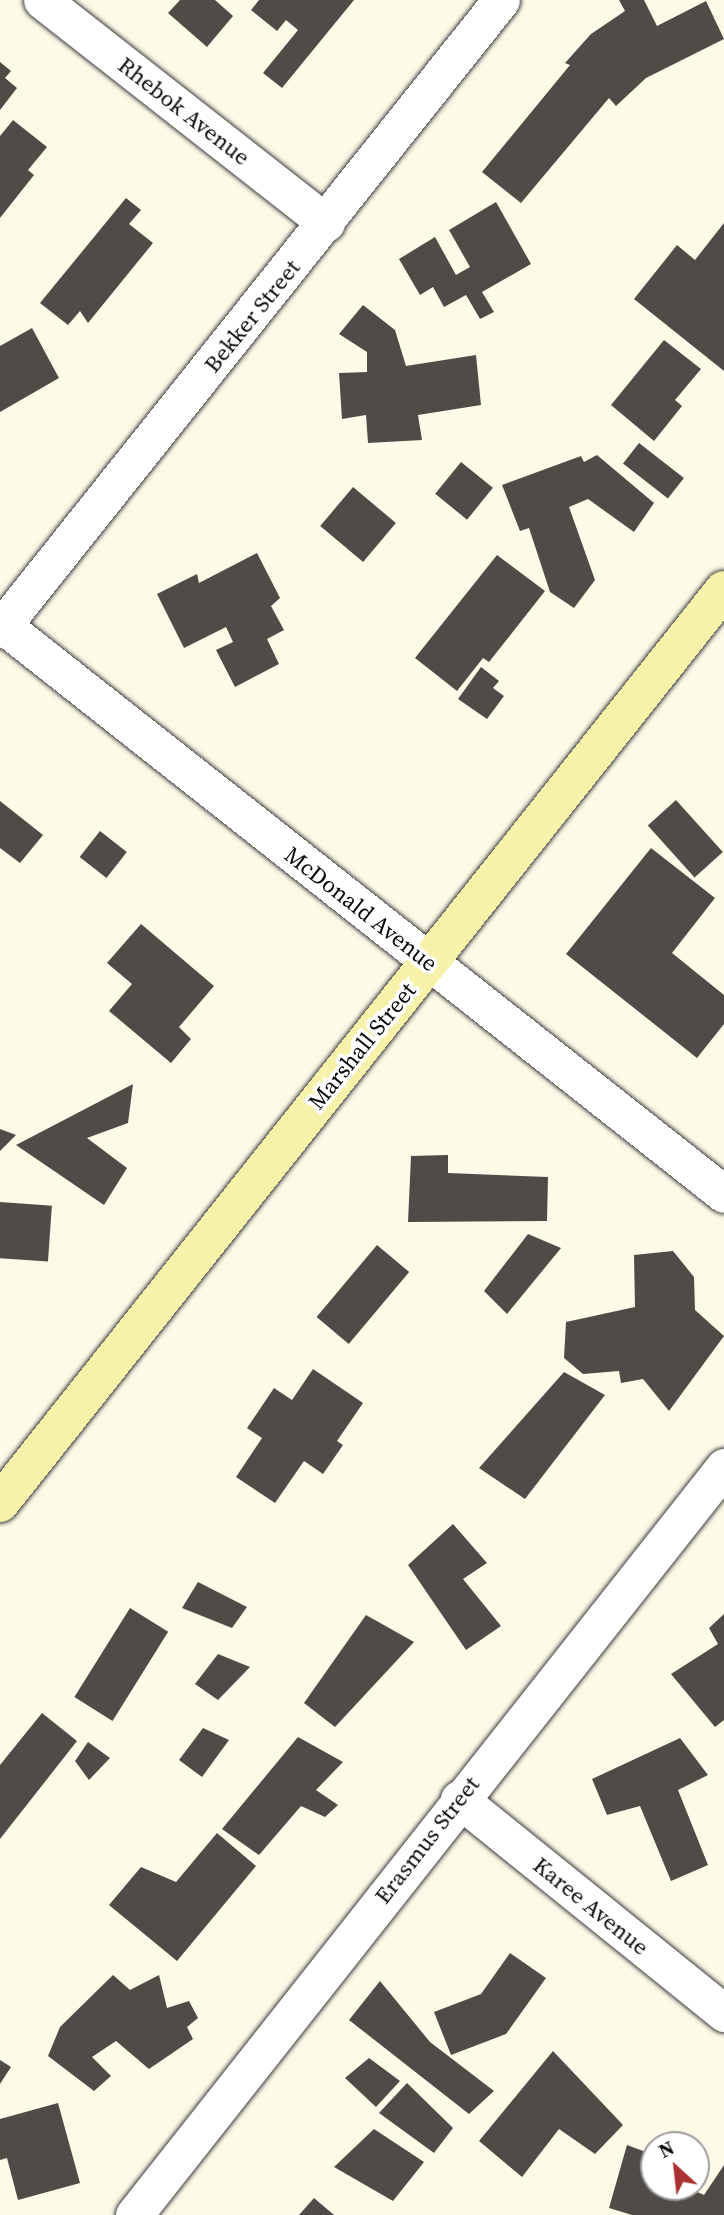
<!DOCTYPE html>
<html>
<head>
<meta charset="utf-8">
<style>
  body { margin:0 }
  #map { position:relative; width:724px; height:2215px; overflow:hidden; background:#fdfae8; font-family:"Source Serif 4",serif }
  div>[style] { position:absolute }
  .building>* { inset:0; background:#514b47; transform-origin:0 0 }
  .roads { filter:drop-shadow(0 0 2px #3c3c3c) drop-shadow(0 0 2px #3c3c3c) }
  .street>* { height:37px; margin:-18.5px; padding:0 18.5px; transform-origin:18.5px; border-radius:18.5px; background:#fff }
  .secondary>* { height:38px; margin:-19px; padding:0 19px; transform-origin:19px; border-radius:19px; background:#f7f2a9 }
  span { translate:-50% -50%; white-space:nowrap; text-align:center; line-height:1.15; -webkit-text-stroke:7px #fff; paint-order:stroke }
  .street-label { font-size:23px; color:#090909 }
  .north { position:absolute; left:640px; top:2131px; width:70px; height:70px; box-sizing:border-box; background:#fff; border:2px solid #9d9d9d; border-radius:50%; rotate:333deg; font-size:19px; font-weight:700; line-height:28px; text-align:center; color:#090909 }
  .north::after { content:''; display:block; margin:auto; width:24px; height:32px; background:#aa3231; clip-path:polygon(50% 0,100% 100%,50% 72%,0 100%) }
</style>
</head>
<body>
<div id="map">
  <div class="building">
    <div style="clip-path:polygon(180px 0,215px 0,233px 16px,207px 47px,168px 13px)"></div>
    <div style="clip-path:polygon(259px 0,354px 0,282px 88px,263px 73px,298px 30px,286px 20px,277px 31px,251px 10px)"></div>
    <div style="clip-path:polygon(619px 0,644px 0,657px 26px,706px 1px,724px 39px,646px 78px,616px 106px,609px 98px,521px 203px,482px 172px,570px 65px,565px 63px,591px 34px,625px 11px)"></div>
    <div style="clip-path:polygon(0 62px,11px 71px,5px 78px,17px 88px,0 110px)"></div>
    <div style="clip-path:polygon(13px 120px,47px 147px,28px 170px,34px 175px,0 218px,0 136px)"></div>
    <div style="clip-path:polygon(126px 198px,141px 210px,129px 224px,153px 243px,88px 323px,80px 311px,68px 325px,40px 303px)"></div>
    <div style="clip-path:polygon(496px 202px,531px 264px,482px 292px,494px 312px,480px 319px,466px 295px,444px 307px,433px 287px,420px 295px,399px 259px,435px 237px,456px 275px,470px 267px,449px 230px)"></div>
    <div style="clip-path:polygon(724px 223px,724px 371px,634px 299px,677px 245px,695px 260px)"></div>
    <div style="clip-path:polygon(363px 305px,395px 330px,406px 366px,476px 355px,481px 405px,418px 415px,422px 440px,368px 443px,366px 415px,342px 419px,339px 373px,367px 372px,367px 352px,339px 334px)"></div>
    <div style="clip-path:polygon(32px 328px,59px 378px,0 412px,0 346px)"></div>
    <div style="clip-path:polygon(664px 340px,701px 369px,675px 400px,682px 406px,654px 441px,611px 405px)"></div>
    <div style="left:639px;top:443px;width:57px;height:26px;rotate:38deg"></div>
    <div style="clip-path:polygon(597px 455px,654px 503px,634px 532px,588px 499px,569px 507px,595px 580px,574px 608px,550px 592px,529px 528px,520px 531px,502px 485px,581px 456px,584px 462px)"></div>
    <div style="left:461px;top:462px;width:41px;height:41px;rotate:39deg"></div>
    <div style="left:353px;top:487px;width:56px;height:51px;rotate:40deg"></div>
    <div style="clip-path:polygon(257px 553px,280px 598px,271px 606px,284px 630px,267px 639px,279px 664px,235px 687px,216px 650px,233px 642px,226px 627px,184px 648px,157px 594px,197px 574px,199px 583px)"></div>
    <div style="clip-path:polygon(497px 555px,545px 591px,489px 662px,483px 658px,457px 691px,415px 658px)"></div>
    <div style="clip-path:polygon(481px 667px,499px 681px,493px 688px,504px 696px,487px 719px,458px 699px)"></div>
    <div style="left:676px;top:800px;width:70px;height:38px;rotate:48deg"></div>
    <div style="clip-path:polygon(0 801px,43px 835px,20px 863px,0 848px)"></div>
    <div style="left:100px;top:831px;width:34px;height:33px;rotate:38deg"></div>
    <div style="clip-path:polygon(651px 848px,715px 898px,672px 953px,724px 995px,724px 1024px,697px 1058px,566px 954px)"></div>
    <div style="clip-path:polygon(141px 924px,214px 986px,179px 1027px,191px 1039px,171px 1063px,109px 1011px,132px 984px,107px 963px)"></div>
    <div style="clip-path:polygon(133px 1084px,128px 1123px,87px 1138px,127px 1168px,104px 1205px,16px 1145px)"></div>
    <div style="clip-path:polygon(0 1129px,16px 1135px,0 1151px)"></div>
    <div style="clip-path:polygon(448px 1155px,448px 1173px,548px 1177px,547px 1221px,408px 1222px,411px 1156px)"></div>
    <div style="left:0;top:1202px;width:52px;height:56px;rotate:4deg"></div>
    <div style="clip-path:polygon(528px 1234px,561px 1248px,507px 1314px,484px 1291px)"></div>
    <div style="left:377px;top:1245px;width:42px;height:94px;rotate:40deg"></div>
    <div style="clip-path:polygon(673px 1251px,694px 1277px,695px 1310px,724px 1336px,669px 1411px,643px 1379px,621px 1383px,619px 1371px,583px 1374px,564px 1358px,566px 1322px,635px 1307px,634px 1255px)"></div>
    <div style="clip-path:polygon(313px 1369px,363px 1403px,337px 1441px,343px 1445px,323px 1474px,304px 1461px,275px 1503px,236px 1477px,262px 1438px,247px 1428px,274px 1388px,292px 1400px)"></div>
    <div style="clip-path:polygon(564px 1372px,605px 1395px,525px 1499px,479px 1468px)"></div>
    <div style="clip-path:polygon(453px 1524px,487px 1563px,463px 1579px,501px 1626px,466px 1650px,408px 1565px)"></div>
    <div style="clip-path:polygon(198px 1582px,247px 1607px,232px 1628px,182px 1608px)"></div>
    <div style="left:130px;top:1608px;width:45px;height:105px;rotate:32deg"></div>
    <div style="clip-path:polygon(724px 1614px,724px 1720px,715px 1727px,671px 1674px,718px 1644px,709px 1628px)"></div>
    <div style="clip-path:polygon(366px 1615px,414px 1642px,335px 1727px,304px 1703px)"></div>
    <div style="clip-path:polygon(218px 1654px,250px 1667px,218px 1700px,195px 1684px)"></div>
    <div style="clip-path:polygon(42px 1713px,77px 1741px,0 1839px,0 1765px)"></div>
    <div style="clip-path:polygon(203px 1728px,229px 1740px,202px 1777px,179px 1760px)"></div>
    <div style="clip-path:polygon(298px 1737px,343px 1762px,316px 1790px,338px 1805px,325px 1817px,301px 1806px,259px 1855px,222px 1829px)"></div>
    <div style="clip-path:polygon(680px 1738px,708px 1775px,678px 1790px,708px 1865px,671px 1881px,640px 1806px,607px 1815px,592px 1779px)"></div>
    <div style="clip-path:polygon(88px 1742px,110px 1758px,89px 1780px,75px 1761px)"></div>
    <div style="clip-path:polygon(217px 1833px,256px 1866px,177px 1961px,109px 1905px,141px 1867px,176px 1882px)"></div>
    <div style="clip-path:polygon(510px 1953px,546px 1978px,506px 2034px,451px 2055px,434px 2012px,481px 1994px)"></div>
    <div style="clip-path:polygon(113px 1975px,130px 1990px,159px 1975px,167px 2008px,189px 2001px,198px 2018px,187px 2027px,193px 2039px,149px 2069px,116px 2041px,92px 2057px,111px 2076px,94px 2091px,48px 2056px,60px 2027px)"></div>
    <div style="clip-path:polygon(380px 1981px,430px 2042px,494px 2091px,469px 2114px,349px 2020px)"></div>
    <div style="clip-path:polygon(553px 2051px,623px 2125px,595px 2154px,559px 2129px,522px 2177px,479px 2141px)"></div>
    <div style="clip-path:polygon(369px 2058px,400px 2081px,376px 2107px,345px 2078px)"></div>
    <div style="clip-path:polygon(0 2060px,11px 2067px,0 2084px)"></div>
    <div style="clip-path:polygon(407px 2083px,453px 2128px,434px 2153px,379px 2113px)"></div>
    <div style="clip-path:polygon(58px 2103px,80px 2183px,18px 2200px,7px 2158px,0 2160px,0 2119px)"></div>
    <div style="clip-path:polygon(374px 2129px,424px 2162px,393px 2201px,334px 2167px)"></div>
    <div style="clip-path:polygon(627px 2145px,654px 2155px,654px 2187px,686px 2187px,704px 2195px,724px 2165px,724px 2215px,632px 2215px,609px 2208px)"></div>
    <div style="clip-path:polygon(314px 2198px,334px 2215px,299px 2215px)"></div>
  </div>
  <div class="roads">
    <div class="street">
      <div style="left:42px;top:0;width:361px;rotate:38.1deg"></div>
      <div style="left:0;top:623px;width:922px;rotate:38.26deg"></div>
      <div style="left:0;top:629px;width:804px;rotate:-51.46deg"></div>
      <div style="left:459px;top:1799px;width:341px;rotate:38.9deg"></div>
      <div style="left:134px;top:2215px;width:953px;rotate:-51.73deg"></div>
    </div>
    <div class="secondary">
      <div style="left:0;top:1503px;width:1165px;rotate:-51.59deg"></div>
    </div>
  </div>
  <div class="street-label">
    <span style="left:184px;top:111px;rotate:38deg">Rhebok Avenue</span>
    <span style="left:252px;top:316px;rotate:-51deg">Bekker Street</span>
    <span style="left:361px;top:909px;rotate:38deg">McDonald Avenue</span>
    <span style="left:362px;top:1046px;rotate:-51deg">Marshall Street</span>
    <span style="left:427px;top:1840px;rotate:-52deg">Erasmus Street</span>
    <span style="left:591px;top:1906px;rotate:39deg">Karee Avenue</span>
  </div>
  <div class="north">N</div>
</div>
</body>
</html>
